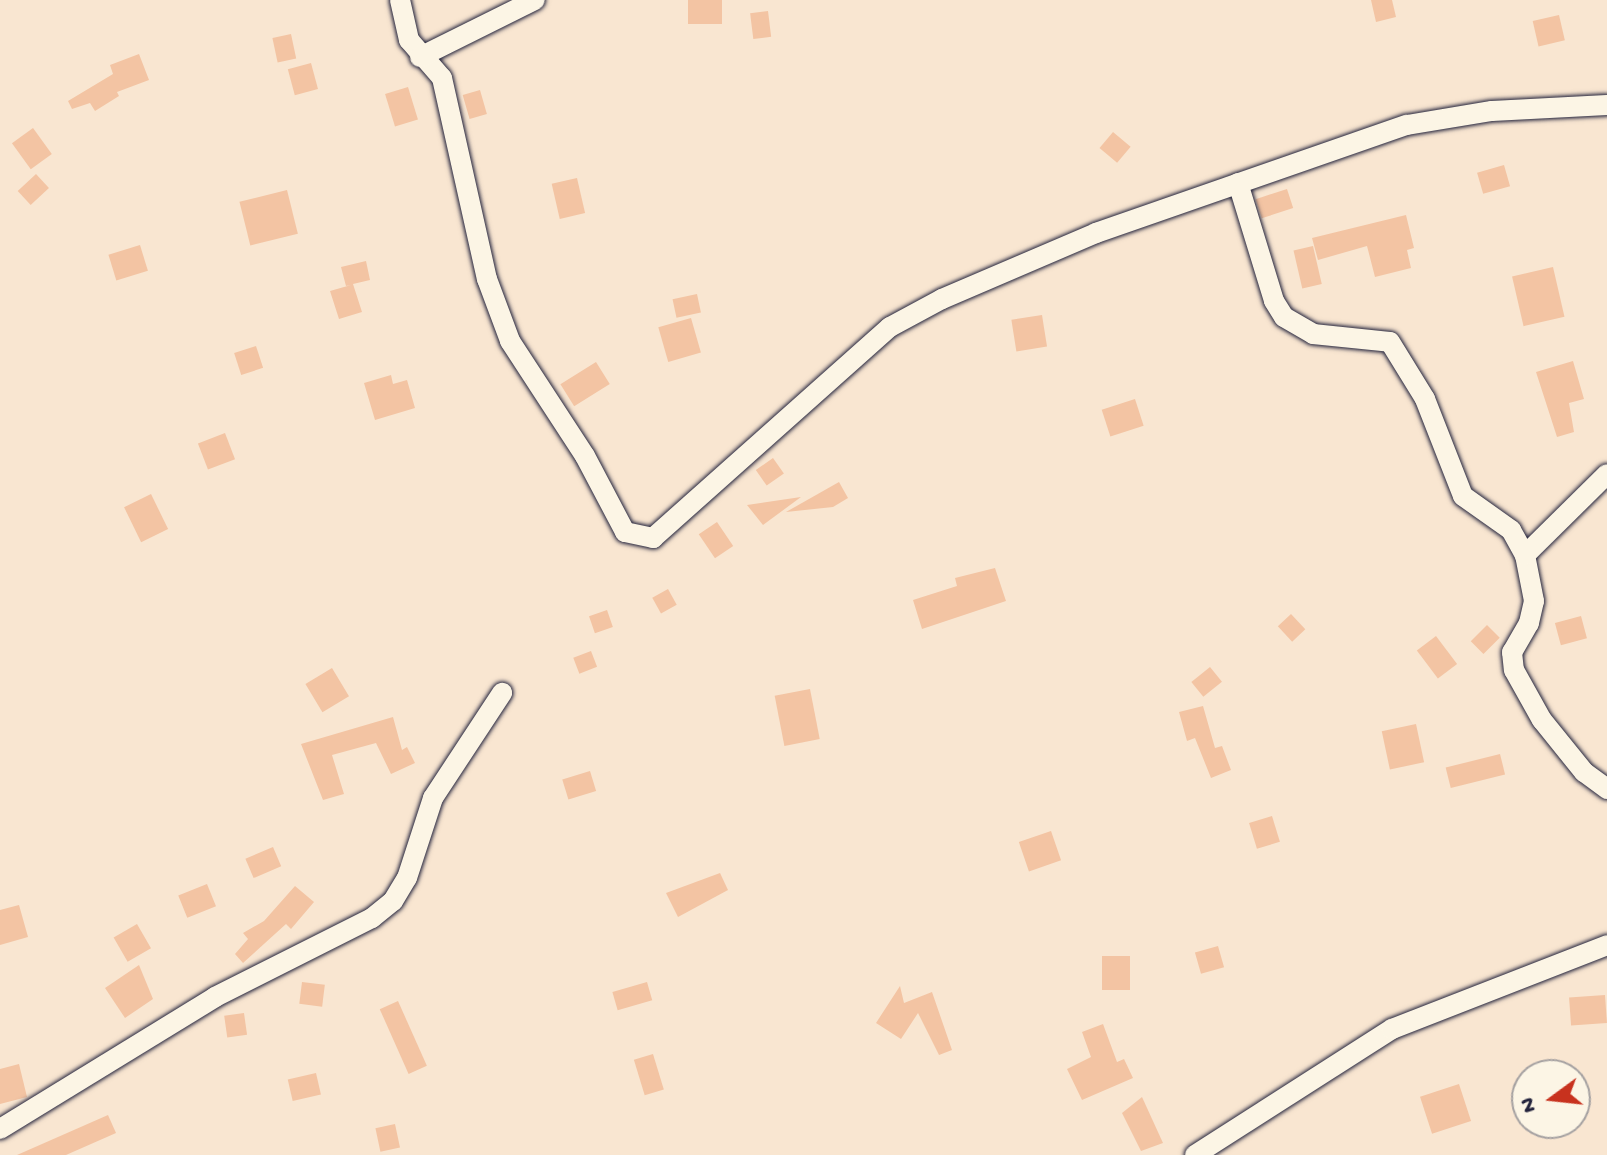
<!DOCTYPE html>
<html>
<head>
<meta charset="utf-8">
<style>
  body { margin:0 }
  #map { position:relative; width:1607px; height:1155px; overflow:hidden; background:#f9e6d1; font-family:"Gochi Hand",sans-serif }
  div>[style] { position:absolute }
  .building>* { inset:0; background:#f3c4a3; transform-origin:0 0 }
  .roads { filter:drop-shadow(0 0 2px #22223b) drop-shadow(0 0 2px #22223b) }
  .street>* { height:20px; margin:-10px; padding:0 10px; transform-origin:10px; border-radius:10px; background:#fcf5e5 }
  span { translate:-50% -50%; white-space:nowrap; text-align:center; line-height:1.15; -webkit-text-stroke:7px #fcf5e5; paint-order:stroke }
  .north { position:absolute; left:1511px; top:1059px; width:80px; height:80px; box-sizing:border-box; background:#fcf5e5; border:2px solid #a5a1a1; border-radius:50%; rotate:255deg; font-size:22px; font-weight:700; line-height:32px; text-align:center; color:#22223b }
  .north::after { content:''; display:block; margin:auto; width:28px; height:36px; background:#c8321e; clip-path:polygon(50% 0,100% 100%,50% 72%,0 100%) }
</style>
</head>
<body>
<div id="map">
  <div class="building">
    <div style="left:688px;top:0;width:34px;height:24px"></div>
    <div style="clip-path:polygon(1371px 0,1392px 0,1396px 17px,1376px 22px)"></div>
    <div style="left:768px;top:11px;width:26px;height:18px;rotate:83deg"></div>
    <div style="left:1559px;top:15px;width:26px;height:27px;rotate:77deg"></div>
    <div style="left:291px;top:34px;width:25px;height:19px;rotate:78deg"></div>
    <div style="clip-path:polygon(139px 54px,149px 80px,117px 92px,119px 96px,95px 111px,90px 103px,72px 109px,68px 101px,113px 74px,110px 65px)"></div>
    <div style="left:311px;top:63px;width:27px;height:24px;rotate:75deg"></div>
    <div style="left:408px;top:87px;width:34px;height:24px;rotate:73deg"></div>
    <div style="left:480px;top:90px;width:25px;height:18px;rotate:74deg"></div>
    <div style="left:33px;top:128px;width:32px;height:26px;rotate:54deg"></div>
    <div style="left:1113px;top:132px;width:23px;height:21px;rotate:40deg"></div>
    <div style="left:1504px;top:165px;width:22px;height:28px;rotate:74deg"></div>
    <div style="left:36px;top:174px;width:19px;height:25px;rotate:47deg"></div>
    <div style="left:577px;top:178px;width:36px;height:26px;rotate:77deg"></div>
    <div style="left:1287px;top:189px;width:20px;height:33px;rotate:72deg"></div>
    <div style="left:287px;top:190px;width:45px;height:49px;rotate:76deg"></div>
    <div style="clip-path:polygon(1406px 215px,1414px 248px,1407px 250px,1411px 268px,1375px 277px,1367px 246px,1318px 260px,1312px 238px)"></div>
    <div style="left:140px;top:245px;width:27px;height:33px;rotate:73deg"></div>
    <div style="left:1313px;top:246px;width:39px;height:20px;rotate:77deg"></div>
    <div style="clip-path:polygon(366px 261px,370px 280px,353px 284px,362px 312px,339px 319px,330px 291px,351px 285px,346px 286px,341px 267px)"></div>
    <div style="left:1553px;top:267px;width:51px;height:42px;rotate:77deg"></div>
    <div style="left:697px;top:294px;width:19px;height:25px;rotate:78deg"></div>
    <div style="left:1042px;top:315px;width:32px;height:31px;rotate:81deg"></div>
    <div style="left:691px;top:318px;width:36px;height:34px;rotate:74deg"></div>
    <div style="left:256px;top:346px;width:23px;height:23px;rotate:72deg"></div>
    <div style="clip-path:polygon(1573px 361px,1584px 399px,1569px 403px,1574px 432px,1557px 437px,1536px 372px)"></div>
    <div style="left:596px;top:362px;width:26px;height:42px;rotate:58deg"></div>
    <div style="clip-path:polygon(391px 375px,393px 384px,407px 380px,415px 408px,375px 420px,364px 383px)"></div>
    <div style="left:1135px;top:399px;width:28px;height:35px;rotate:72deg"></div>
    <div style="left:225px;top:433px;width:28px;height:29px;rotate:69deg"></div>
    <div style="left:773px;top:458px;width:19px;height:21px;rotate:55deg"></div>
    <div style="clip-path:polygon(839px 482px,848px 498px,833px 507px,786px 512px)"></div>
    <div style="left:151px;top:494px;width:39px;height:30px;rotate:64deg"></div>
    <div style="clip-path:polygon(801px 497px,763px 525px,747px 505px)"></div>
    <div style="left:717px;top:522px;width:29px;height:22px;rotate:56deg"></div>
    <div style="clip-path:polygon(995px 568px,1006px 601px,922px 629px,913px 600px,957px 586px,955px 578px)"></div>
    <div style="left:668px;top:589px;width:18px;height:18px;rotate:61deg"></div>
    <div style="left:607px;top:610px;width:18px;height:19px;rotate:71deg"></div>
    <div style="left:1291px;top:614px;width:21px;height:18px;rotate:47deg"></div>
    <div style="left:1581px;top:616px;width:23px;height:27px;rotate:75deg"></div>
    <div style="left:1487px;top:625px;width:18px;height:23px;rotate:45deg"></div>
    <div style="left:1436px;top:636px;width:35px;height:24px;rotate:53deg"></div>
    <div style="left:591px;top:651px;width:17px;height:19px;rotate:69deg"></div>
    <div style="left:1210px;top:667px;width:19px;height:24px;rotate:51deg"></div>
    <div style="left:332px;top:668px;width:33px;height:31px;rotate:59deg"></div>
    <div style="left:810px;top:689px;width:51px;height:36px;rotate:79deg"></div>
    <div style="clip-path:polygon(1203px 706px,1215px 748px,1222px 746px,1231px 770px,1211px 778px,1195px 738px,1187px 741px,1179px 712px)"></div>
    <div style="clip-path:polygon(393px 717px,402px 750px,407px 747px,415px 763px,391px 774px,376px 743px,332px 755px,344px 794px,323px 800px,301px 744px)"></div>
    <div style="left:1416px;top:724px;width:39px;height:35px;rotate:78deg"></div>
    <div style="left:1500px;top:754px;width:21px;height:56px;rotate:76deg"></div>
    <div style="left:590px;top:771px;width:21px;height:29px;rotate:73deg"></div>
    <div style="left:1272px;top:816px;width:27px;height:24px;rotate:73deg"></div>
    <div style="left:1051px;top:831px;width:31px;height:34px;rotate:71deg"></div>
    <div style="left:273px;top:847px;width:21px;height:30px;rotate:67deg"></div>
    <div style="clip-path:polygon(720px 873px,728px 890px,678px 917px,666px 893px)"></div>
    <div style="left:207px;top:884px;width:24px;height:31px;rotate:68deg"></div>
    <div style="clip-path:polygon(295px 886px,314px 902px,291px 929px,286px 924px,243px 963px,235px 954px,248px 939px,243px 933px,264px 921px)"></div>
    <div style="clip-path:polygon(19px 905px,28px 937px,0 945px,0 910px)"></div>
    <div style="left:137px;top:924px;width:28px;height:27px;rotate:60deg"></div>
    <div style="left:1218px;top:946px;width:22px;height:24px;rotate:74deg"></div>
    <div style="left:1102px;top:956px;width:28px;height:34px"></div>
    <div style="clip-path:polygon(139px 965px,153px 999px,125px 1018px,105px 988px)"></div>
    <div style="left:302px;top:982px;width:23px;height:22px;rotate:7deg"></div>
    <div style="left:647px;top:982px;width:19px;height:36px;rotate:74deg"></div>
    <div style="clip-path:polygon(900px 986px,904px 1003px,932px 992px,952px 1050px,939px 1055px,918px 1013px,901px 1039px,876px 1023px)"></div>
    <div style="left:1605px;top:995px;width:28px;height:36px;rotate:86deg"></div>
    <div style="left:398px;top:1001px;width:71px;height:20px;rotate:66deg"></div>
    <div style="left:244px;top:1013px;width:22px;height:20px;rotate:82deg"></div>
    <div style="clip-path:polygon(1103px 1024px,1117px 1062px,1124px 1059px,1133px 1078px,1082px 1100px,1067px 1069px,1091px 1057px,1082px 1032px)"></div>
    <div style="left:653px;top:1054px;width:37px;height:20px;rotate:73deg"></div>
    <div style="clip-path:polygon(19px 1064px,27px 1097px,0 1104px,0 1069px)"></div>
    <div style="left:316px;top:1073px;width:22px;height:29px;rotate:77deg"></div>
    <div style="left:1459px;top:1084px;width:39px;height:41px;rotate:72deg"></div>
    <div style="clip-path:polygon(1142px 1097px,1163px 1143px,1141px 1151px,1122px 1113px)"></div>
    <div style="clip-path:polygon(108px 1115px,116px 1133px,66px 1155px,17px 1155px)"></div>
    <div style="left:395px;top:1124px;width:24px;height:20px;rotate:78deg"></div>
  </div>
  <div class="roads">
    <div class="street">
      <div style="left:400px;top:0;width:41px;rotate:77.3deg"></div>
      <div style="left:409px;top:40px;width:50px;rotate:49deg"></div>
      <div style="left:442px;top:78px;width:206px;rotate:77.4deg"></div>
      <div style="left:487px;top:279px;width:66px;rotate:69.6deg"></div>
      <div style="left:510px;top:341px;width:137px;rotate:56.9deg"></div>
      <div style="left:585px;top:456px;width:86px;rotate:62.2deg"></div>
      <div style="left:625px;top:532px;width:29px;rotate:12deg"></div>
      <div style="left:653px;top:538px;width:317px;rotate:-41.7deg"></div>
      <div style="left:890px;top:327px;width:59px;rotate:-28.3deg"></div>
      <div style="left:942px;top:299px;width:168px;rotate:-23.2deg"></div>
      <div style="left:1096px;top:233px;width:329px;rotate:-19.2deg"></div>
      <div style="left:1407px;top:125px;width:86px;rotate:-9.4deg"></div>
      <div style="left:1492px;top:111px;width:115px;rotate:-3deg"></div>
      <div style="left:420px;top:57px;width:128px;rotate:-26.4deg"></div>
      <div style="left:1238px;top:183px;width:123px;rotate:73deg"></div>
      <div style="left:1274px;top:301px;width:19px;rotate:58deg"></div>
      <div style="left:1284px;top:317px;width:34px;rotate:30deg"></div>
      <div style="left:1313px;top:334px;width:77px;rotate:5.9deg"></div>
      <div style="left:1390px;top:342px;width:67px;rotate:58.4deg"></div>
      <div style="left:1425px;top:399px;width:104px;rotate:68.6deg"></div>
      <div style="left:1463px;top:496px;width:59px;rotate:35.3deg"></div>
      <div style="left:1511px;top:530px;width:29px;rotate:61deg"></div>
      <div style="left:1525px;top:555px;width:47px;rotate:78.9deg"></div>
      <div style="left:1534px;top:601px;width:23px;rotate:103deg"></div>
      <div style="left:1529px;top:623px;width:34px;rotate:120deg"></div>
      <div style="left:1512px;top:652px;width:18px;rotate:84deg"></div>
      <div style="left:1514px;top:670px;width:57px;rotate:60.8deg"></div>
      <div style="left:1542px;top:720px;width:67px;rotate:51.1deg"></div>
      <div style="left:1584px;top:772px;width:29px;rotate:36deg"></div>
      <div style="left:1525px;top:555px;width:115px;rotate:-44.6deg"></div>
      <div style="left:0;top:1129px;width:252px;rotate:-31.5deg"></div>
      <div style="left:215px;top:997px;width:176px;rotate:-26.7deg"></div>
      <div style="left:372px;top:918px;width:27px;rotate:-39deg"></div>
      <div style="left:393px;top:901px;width:27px;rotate:-59deg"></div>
      <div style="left:407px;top:878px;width:84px;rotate:-72deg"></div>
      <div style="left:433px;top:798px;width:126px;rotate:-56.7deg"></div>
      <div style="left:1195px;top:1155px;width:234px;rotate:-32.6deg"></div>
      <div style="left:1392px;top:1029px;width:231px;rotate:-21.3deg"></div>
    </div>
  </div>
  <div class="north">N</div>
</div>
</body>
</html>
